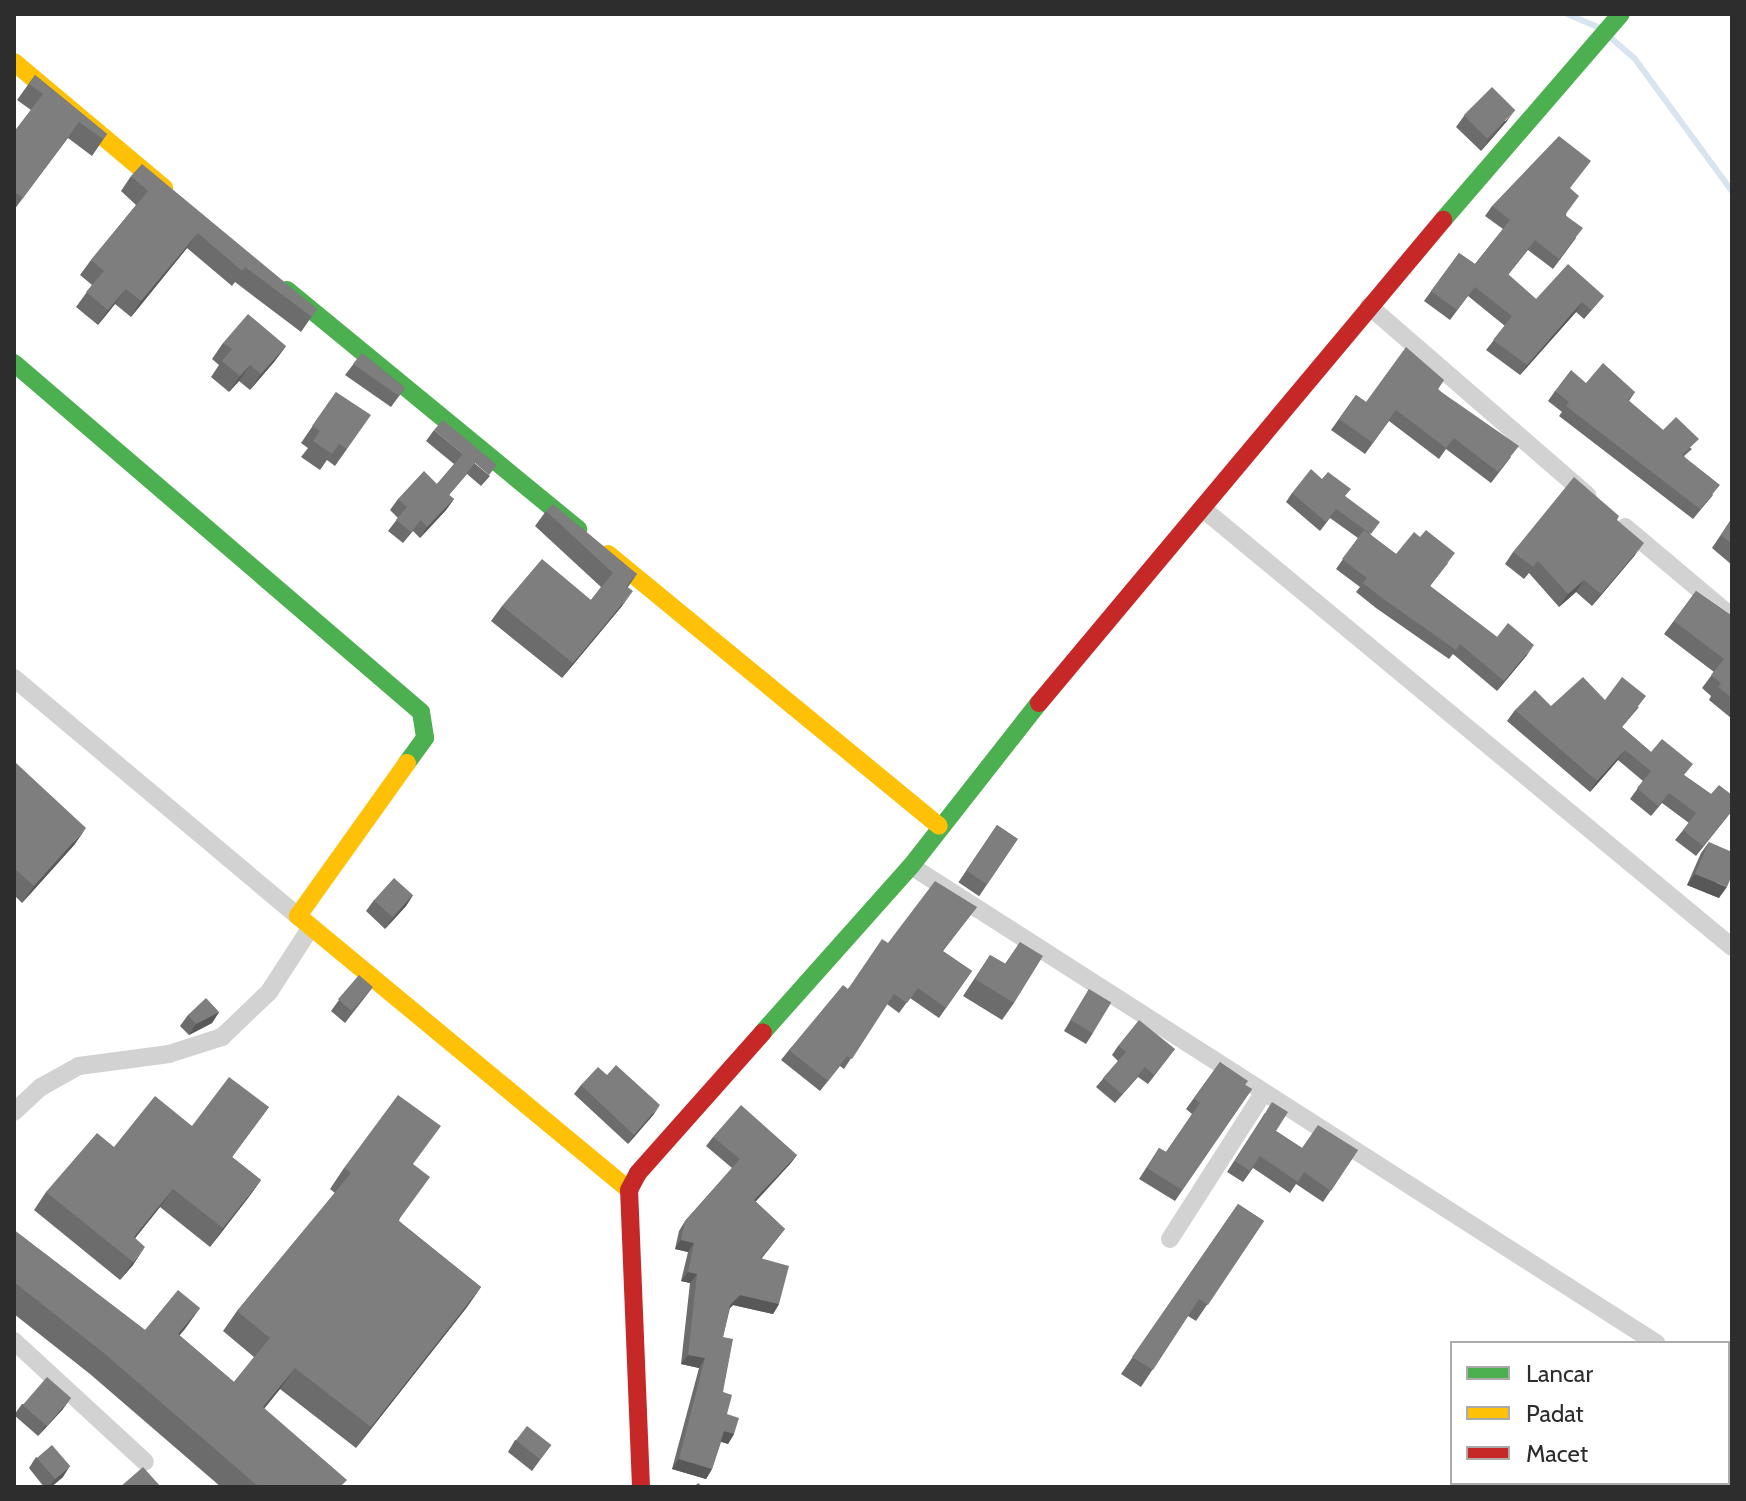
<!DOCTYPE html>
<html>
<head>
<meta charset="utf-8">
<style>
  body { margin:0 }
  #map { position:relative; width:1746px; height:1501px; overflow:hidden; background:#fff; font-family:Cabin,sans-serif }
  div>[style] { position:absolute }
  .stream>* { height:6px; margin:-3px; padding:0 3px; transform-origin:3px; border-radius:3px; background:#d8e4f0 }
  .street>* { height:18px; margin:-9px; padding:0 9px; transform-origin:9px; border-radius:9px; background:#d2d2d2 }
  .fast>* { height:18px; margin:-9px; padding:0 9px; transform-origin:9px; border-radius:9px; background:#4caf50 }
  .slow>* { height:18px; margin:-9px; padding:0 9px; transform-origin:9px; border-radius:9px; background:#ffc107 }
  .jam>* { height:18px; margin:-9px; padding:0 9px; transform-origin:9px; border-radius:9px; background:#c62828 }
  .wall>* { inset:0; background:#6c6c6c; transform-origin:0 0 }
  .shaded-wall>* { inset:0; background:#585858 }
  .building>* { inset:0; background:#7e7e7e; transform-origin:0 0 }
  span { translate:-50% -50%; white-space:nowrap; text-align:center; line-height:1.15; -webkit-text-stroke:8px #fff; paint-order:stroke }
  .frame { position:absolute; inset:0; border:16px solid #2d2d2d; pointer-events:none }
  .legend { position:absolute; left:1450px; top:1341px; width:280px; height:144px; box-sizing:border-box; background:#fff; border:2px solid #ababab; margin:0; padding:10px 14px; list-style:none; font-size:24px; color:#2d2d2d }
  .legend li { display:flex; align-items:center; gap:16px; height:40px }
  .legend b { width:40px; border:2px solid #ababab }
</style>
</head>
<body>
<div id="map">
  <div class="stream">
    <div style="left:1567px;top:14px;width:36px;rotate:23deg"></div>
    <div style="left:1611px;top:38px;width:32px;rotate:41deg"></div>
    <div style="left:1635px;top:59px;width:164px;rotate:53.7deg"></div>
  </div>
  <div class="street">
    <div style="left:1369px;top:306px;width:289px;rotate:40.9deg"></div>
    <div style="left:1202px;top:508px;width:688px;rotate:39.64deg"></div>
    <div style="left:1625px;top:527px;width:140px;rotate:40.1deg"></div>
    <div style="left:14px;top:678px;width:371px;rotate:40deg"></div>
    <div style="left:911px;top:866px;width:885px;rotate:32.63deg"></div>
    <div style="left:14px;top:1112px;width:37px;rotate:-43deg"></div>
    <div style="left:41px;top:1087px;width:43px;rotate:-28.9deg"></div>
    <div style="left:79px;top:1066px;width:91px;rotate:-7.6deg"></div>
    <div style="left:169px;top:1054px;width:56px;rotate:-17.8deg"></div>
    <div style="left:222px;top:1037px;width:65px;rotate:-43.8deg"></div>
    <div style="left:269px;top:992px;width:77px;rotate:-57.1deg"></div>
    <div style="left:1170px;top:1239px;width:174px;rotate:-57.4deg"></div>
    <div style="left:14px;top:1341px;width:178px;rotate:42.7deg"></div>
  </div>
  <div class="fast">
    <div style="left:1443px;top:220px;width:272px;rotate:-49.2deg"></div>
    <div style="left:287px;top:290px;width:377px;rotate:39.4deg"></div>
    <div style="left:14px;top:363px;width:536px;rotate:40.61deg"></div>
    <div style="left:421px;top:712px;width:26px;rotate:81deg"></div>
    <div style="left:425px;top:738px;width:31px;rotate:126deg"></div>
    <div style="left:763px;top:1032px;width:222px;rotate:-48.3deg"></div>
    <div style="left:911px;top:866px;width:207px;rotate:-51.9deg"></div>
  </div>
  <div class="slow">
    <div style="left:14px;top:62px;width:196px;rotate:40deg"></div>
    <div style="left:608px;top:554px;width:428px;rotate:39.4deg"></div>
    <div style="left:407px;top:763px;width:188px;rotate:125.5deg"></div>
    <div style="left:298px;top:916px;width:430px;rotate:39.6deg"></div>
  </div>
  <div class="jam">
    <div style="left:1039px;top:703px;width:630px;rotate:-50.09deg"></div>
    <div style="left:641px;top:1487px;width:297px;rotate:-92.3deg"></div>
    <div style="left:629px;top:1190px;width:19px;rotate:-62deg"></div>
    <div style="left:638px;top:1173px;width:188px;rotate:-48.4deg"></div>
  </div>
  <div class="wall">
    <div style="clip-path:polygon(35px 75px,107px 134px,92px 156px,68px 138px,14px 210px,14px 132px,31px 110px,17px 100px)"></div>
    <div style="clip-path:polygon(1464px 116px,1507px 121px,1481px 151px,1456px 127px)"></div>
    <div style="clip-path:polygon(131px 176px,317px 309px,301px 332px,235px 282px,232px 286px,187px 248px,131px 317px,115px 304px,98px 325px,76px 307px,92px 285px,80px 275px,91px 260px,136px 205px,121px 191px)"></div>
    <div style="clip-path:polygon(1570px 189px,1566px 215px,1576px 238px,1553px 269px,1528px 250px,1508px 275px,1536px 299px,1604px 296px,1584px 319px,1576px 312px,1520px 375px,1486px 350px,1505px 326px,1468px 296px,1450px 320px,1424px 301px,1459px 253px,1475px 264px,1503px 229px,1485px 216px,1492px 206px)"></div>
    <div style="clip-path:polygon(223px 343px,286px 346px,274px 362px,250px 390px,239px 381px,229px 392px,211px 377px,219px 365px,212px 359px)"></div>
    <div style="clip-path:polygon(362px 353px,405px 388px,391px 407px,345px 375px)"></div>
    <div style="clip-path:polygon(1444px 380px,1438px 389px,1511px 457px,1491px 483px,1446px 449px,1439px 459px,1389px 421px,1365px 454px,1331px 430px,1356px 395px,1366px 402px)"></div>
    <div style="clip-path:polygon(1586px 383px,1635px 392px,1629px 401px,1663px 430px,1692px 449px,1684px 456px,1713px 495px,1693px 519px,1559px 416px,1562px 412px,1548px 401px,1555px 391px)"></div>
    <div style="clip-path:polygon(336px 392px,347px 449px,335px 466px,327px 460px,320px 470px,301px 457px,308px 448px,301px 443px)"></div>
    <div style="clip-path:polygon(434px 430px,490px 476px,481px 486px,467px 474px,449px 495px,454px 499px,446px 510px,420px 538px,413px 531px,403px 543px,388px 531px,398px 518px,390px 510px,398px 499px,437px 484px,454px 464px,426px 441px)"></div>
    <div style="clip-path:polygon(1292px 493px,1345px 496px,1371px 535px,1396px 554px,1448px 563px,1430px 586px,1497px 637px,1527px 655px,1497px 691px,1453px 654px,1449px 659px,1376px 608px,1356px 592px,1360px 587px,1336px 569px,1358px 538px,1330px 518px,1320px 531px,1286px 502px)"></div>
    <div style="clip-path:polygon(546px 511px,637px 574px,628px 587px,622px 606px,562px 678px,491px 621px,502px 606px,591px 600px,601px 587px,535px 526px)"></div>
    <div style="clip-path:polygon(1732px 518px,1732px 565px,1712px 548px)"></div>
    <div style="clip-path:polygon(1617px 520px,1635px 555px,1592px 606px,1576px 592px,1559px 607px,1529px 573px,1524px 579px,1505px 564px,1513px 552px)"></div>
    <div style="clip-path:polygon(1696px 591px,1732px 616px,1732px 717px,1731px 718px,1709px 700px,1711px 696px,1702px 688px,1714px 672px,1664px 634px)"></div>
    <div style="clip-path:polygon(1605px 700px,1639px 707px,1622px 727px,1651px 752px,1711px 794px,1732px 795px,1732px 811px,1696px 856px,1675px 840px,1689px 823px,1662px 803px,1651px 816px,1630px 799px,1643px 781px,1618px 760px,1590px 792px,1507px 721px,1515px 710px)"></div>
    <div style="clip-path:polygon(14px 765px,75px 844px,22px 903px,14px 895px)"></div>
    <div style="left:997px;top:825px;width:25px;height:69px;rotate:34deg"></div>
    <div style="clip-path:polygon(1709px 842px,1719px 898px,1687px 885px,1701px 853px)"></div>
    <div style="clip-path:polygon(413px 895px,406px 906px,385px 929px,366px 911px,374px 900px)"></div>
    <div style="clip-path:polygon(977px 907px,943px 951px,972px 971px,939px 1018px,910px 998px,899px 1013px,887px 1004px,844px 1069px,840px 1066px,820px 1091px,781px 1060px,789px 1050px,848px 989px,888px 943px)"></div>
    <div style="clip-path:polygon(1020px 942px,1014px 1003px,1002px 1020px,963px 996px,990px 955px,1005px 964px)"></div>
    <div style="clip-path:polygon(373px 987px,345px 1023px,331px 1011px,339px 1000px)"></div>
    <div style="clip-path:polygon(1089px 989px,1093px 1033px,1086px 1044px,1064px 1031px)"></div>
    <div style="clip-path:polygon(219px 1012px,212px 1023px,189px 1035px,180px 1026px,188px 1015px)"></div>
    <div style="clip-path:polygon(1118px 1046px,1175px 1049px,1148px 1084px,1138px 1077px,1115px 1103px,1096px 1087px,1118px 1061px,1112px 1055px)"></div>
    <div style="clip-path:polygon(1220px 1062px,1245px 1085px,1252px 1089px,1175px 1201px,1139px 1179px,1159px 1148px,1166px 1152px,1192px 1114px,1186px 1109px)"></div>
    <div style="clip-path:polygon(607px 1075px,654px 1114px,628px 1144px,574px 1094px,581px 1085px)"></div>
    <div style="clip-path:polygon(269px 1107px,232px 1157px,261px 1180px,248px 1198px,210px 1247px,160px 1207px,135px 1238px,133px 1265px,120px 1280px,34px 1210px,46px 1192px,114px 1147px,192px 1126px)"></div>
    <div style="clip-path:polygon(1265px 1113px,1276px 1131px,1302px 1148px,1358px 1150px,1323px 1202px,1296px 1184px,1290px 1193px,1253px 1168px,1243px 1182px,1227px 1172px)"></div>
    <div style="clip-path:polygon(713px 1137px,797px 1155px,790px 1164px,755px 1201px,785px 1229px,762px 1258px,779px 1304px,773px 1314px,733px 1305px,730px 1308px,723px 1337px,723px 1392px,727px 1414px,734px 1434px,728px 1444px,721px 1442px,712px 1469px,706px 1479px,672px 1469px,699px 1368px,681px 1364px,690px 1283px,681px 1281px,688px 1252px,675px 1249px,679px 1231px,685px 1221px,732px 1168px,706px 1146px)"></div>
    <div style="clip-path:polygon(413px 1165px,399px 1221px,481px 1287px,467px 1307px,356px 1448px,280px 1389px,264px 1409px,342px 1487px,221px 1487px,90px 1374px,14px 1314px,14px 1230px,145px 1330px,200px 1308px,179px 1335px,234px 1382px,254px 1357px,223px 1331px,237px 1311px,335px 1193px,330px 1189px,344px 1168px)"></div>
    <div style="clip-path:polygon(1238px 1204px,1264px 1221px,1196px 1321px,1188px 1316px,1141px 1387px,1121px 1374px)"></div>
    <div style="left:1728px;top:1378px;width:4px;height:69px;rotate:27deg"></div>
    <div style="clip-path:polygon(22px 1404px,63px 1409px,38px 1436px,14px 1415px)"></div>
    <div style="clip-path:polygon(515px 1440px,551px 1445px,532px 1471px,508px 1452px)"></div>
    <div style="clip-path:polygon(36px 1457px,63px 1477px,51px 1487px,44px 1487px,29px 1468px)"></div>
  </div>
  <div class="shaded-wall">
    <div style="clip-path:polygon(1515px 110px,1507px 121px,1481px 151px,1489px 140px)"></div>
    <div style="clip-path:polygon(198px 233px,187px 248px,131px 317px,141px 301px)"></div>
    <div style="clip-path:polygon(126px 289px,115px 304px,98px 325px,108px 310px)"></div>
    <div style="clip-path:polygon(1582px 302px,1576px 312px,1520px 375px,1527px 365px)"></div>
    <div style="clip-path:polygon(286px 346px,274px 362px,250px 390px,261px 374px)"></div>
    <div style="clip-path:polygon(250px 365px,239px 381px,229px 392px,240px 376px)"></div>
    <div style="clip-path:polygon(454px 499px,446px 510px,420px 538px,427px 527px)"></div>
    <div style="clip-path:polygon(1644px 543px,1635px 555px,1592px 606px,1601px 594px)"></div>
    <div style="clip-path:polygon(1584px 580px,1576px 592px,1559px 607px,1568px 594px)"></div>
    <div style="clip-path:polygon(633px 591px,622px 606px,562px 678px,573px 663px)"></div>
    <div style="clip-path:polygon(1534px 645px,1527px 655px,1497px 691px,1504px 681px)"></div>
    <div style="clip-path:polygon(1625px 750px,1618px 760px,1590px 792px,1597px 781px)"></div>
    <div style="clip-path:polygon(86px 828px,75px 844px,22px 903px,34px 886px)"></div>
    <div style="clip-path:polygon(1695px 874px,1727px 887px,1719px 898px,1687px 885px)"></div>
    <div style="clip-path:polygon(413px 895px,406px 906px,385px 929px,393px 918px)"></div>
    <div style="clip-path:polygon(219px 1012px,212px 1023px,189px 1035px,196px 1024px)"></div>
    <div style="clip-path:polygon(660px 1105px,654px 1114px,628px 1144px,634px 1135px)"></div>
    <div style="clip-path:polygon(797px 1155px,790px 1164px,748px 1210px,754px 1200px)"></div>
    <div style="clip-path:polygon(261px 1180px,248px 1198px,210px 1247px,223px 1228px)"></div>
    <div style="clip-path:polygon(173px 1189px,160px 1207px,121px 1256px,134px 1237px)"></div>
    <div style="clip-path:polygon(681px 1240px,694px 1243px,688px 1252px,675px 1249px)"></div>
    <div style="clip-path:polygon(145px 1247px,133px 1265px,120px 1280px,133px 1262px)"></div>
    <div style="clip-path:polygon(688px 1272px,697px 1274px,690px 1283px,681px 1281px)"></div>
    <div style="clip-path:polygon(481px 1287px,467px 1307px,356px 1448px,371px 1427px)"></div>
    <div style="clip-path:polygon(740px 1295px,779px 1304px,773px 1314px,733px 1305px,724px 1314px,730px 1305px)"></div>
    <div style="clip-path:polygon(200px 1308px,185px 1329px,163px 1355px,178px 1334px)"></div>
    <div style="clip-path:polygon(688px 1355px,705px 1358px,699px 1368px,681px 1364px)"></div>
    <div style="clip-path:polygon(295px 1368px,280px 1389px,248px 1428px,263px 1407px)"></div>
    <div style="clip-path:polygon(71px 1398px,63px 1409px,38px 1436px,46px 1425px)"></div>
    <div style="clip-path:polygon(724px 1431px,734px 1434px,728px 1444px,718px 1440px)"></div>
    <div style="clip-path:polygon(679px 1459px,712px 1469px,706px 1479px,672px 1469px)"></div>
    <div style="clip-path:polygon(70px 1466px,63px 1477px,51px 1487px,49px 1487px,55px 1479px)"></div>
  </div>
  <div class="building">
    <div style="clip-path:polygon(35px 75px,107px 134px,103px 139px,79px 122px,23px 198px,14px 191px,14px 132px,43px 94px,29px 84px)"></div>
    <div style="left:1492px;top:87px;width:33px;height:40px;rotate:45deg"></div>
    <div style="clip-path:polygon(1559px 136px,1591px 161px,1570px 188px,1579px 196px,1565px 215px,1583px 228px,1559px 259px,1535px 240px,1508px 274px,1536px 299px,1568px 264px,1604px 296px,1591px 310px,1582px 302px,1527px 365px,1493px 340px,1512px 316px,1475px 287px,1457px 310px,1431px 291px,1459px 253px,1475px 264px,1510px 220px,1492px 206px)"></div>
    <div style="clip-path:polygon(142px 164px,317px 309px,312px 317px,245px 267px,242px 271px,198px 233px,141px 301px,126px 289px,108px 310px,86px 292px,104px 271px,91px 260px,148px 191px,131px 176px)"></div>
    <div style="clip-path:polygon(248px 314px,286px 346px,261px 374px,250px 365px,240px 376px,222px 361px,232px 349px,223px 343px)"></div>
    <div style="clip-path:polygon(1406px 347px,1444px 380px,1437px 389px,1519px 446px,1498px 472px,1454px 438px,1446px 448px,1396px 410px,1373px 443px,1339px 419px,1356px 395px,1366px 402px)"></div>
    <div style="clip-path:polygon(362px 353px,405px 388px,399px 396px,353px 364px)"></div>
    <div style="clip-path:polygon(1603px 363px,1635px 392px,1628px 400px,1663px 430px,1676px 417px,1699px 439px,1682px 455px,1720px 485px,1700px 509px,1566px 406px,1569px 402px,1555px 391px,1571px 370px,1586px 383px)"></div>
    <div style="clip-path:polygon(336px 392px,371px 415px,347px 449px,339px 444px,332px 454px,313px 441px,320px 431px,312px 426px)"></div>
    <div style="clip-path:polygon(443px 420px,497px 465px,489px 475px,475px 463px,449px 495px,454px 499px,427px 527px,421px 520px,411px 532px,396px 520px,407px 507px,398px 499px,424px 471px,437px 484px,463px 454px,434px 430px)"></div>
    <div style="clip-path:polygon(1311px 469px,1322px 479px,1328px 472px,1351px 489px,1345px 496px,1380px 522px,1371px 534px,1336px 509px,1326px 522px,1292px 493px)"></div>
    <div style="clip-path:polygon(1574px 477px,1619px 516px,1617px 520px,1644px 543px,1601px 594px,1584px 580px,1568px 594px,1538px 561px,1533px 567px,1513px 552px)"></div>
    <div style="clip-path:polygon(553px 504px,637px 574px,626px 586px,633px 591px,573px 663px,502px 606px,542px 559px,591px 600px,613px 573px,546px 511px)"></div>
    <div style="clip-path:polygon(1732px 518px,1732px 544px,1721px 535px)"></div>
    <div style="clip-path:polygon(1364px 530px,1396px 554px,1414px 532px,1420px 537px,1426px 530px,1455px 553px,1430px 586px,1497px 637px,1508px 623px,1534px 645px,1504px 681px,1460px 644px,1456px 650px,1382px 598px,1363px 583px,1367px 578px,1342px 559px)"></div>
    <div style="clip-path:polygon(1696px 591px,1732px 616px,1732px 698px,1718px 687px,1721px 683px,1711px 675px,1724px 659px,1674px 621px)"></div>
    <div style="clip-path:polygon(1583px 677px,1605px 700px,1622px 677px,1646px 696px,1622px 727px,1651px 752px,1662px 739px,1693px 764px,1684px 775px,1711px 794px,1719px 785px,1732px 795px,1732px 810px,1703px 846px,1683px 830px,1696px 813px,1669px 793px,1658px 806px,1637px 788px,1651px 771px,1625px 750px,1597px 781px,1515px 710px,1535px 690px,1551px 706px)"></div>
    <div style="clip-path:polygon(16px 763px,86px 828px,34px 886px,14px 868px,14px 765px)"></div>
    <div style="left:997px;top:825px;width:25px;height:55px;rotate:34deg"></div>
    <div style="clip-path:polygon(1709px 842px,1732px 852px,1732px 875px,1727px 887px,1695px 874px)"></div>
    <div style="left:394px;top:878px;width:25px;height:30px;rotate:42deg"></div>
    <div style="clip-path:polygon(935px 881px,977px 907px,942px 951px,972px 971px,946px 1008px,918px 988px,907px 1003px,894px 994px,852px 1059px,847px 1056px,828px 1081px,789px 1050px,843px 985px,848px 989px,882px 939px,888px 943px)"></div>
    <div style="clip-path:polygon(1020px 942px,1043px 956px,1014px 1003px,975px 979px,990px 955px,1006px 964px)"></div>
    <div style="left:359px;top:975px;width:18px;height:32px;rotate:41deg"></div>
    <div style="left:1089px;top:989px;width:26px;height:36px;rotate:31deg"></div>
    <div style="clip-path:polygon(206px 998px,219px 1012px,196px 1024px,188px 1015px)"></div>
    <div style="clip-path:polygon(1139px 1020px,1175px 1049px,1154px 1075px,1145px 1067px,1122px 1094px,1103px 1078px,1126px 1052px,1118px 1046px)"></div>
    <div style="clip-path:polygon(1220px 1062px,1248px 1081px,1245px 1085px,1252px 1089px,1182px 1190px,1147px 1168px,1159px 1148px,1166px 1152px,1200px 1103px,1194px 1098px)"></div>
    <div style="clip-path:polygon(616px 1065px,660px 1105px,634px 1135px,581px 1085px,598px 1067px,607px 1075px)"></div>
    <div style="clip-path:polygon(229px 1077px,269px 1107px,232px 1157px,261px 1180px,223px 1228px,173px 1189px,134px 1237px,145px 1247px,133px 1262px,46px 1192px,97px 1133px,114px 1147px,155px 1096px,192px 1126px)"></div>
    <div style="clip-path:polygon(398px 1095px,441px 1126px,413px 1164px,430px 1177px,398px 1221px,481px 1287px,371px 1427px,295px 1368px,263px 1407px,347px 1480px,340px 1487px,259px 1487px,105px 1354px,14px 1282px,14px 1230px,145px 1330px,178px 1290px,200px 1308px,178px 1334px,234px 1382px,270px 1338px,237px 1311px,351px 1173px,344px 1168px)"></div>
    <div style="clip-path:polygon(1272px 1102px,1288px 1112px,1276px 1131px,1302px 1148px,1318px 1125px,1358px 1150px,1331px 1191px,1304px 1172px,1298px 1182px,1260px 1156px,1250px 1171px,1235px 1161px)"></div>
    <div style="clip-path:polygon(741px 1105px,797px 1155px,754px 1200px,785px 1229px,760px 1258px,789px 1266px,779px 1304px,740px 1295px,730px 1305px,723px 1337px,733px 1339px,723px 1392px,732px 1395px,727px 1414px,739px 1418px,734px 1434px,724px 1431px,712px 1469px,679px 1459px,705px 1358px,688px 1355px,697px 1274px,688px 1272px,694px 1243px,681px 1240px,685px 1221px,740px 1159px,713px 1137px)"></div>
    <div style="clip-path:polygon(1238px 1204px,1264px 1221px,1208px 1305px,1199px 1299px,1153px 1370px,1132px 1357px)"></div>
    <div style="left:47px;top:1377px;width:32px;height:37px;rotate:41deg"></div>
    <div style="clip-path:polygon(1728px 1378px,1732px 1380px,1732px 1426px,1731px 1425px,1728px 1430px)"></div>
    <div style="left:527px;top:1426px;width:31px;height:18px;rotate:38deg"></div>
    <div style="left:52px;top:1445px;width:28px;height:20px;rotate:49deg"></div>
    <div style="clip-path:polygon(143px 1467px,161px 1487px,120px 1487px)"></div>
    <div style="clip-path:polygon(698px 1483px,703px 1487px,694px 1487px)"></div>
    <div style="clip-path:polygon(1704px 1483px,1707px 1483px,1713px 1487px,1702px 1487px)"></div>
  </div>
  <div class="frame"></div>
  <ul class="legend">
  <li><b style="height:10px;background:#4caf50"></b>Lancar</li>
  <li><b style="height:10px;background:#ffc107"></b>Padat</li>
  <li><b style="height:10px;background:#c62828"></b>Macet</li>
  </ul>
</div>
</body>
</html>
